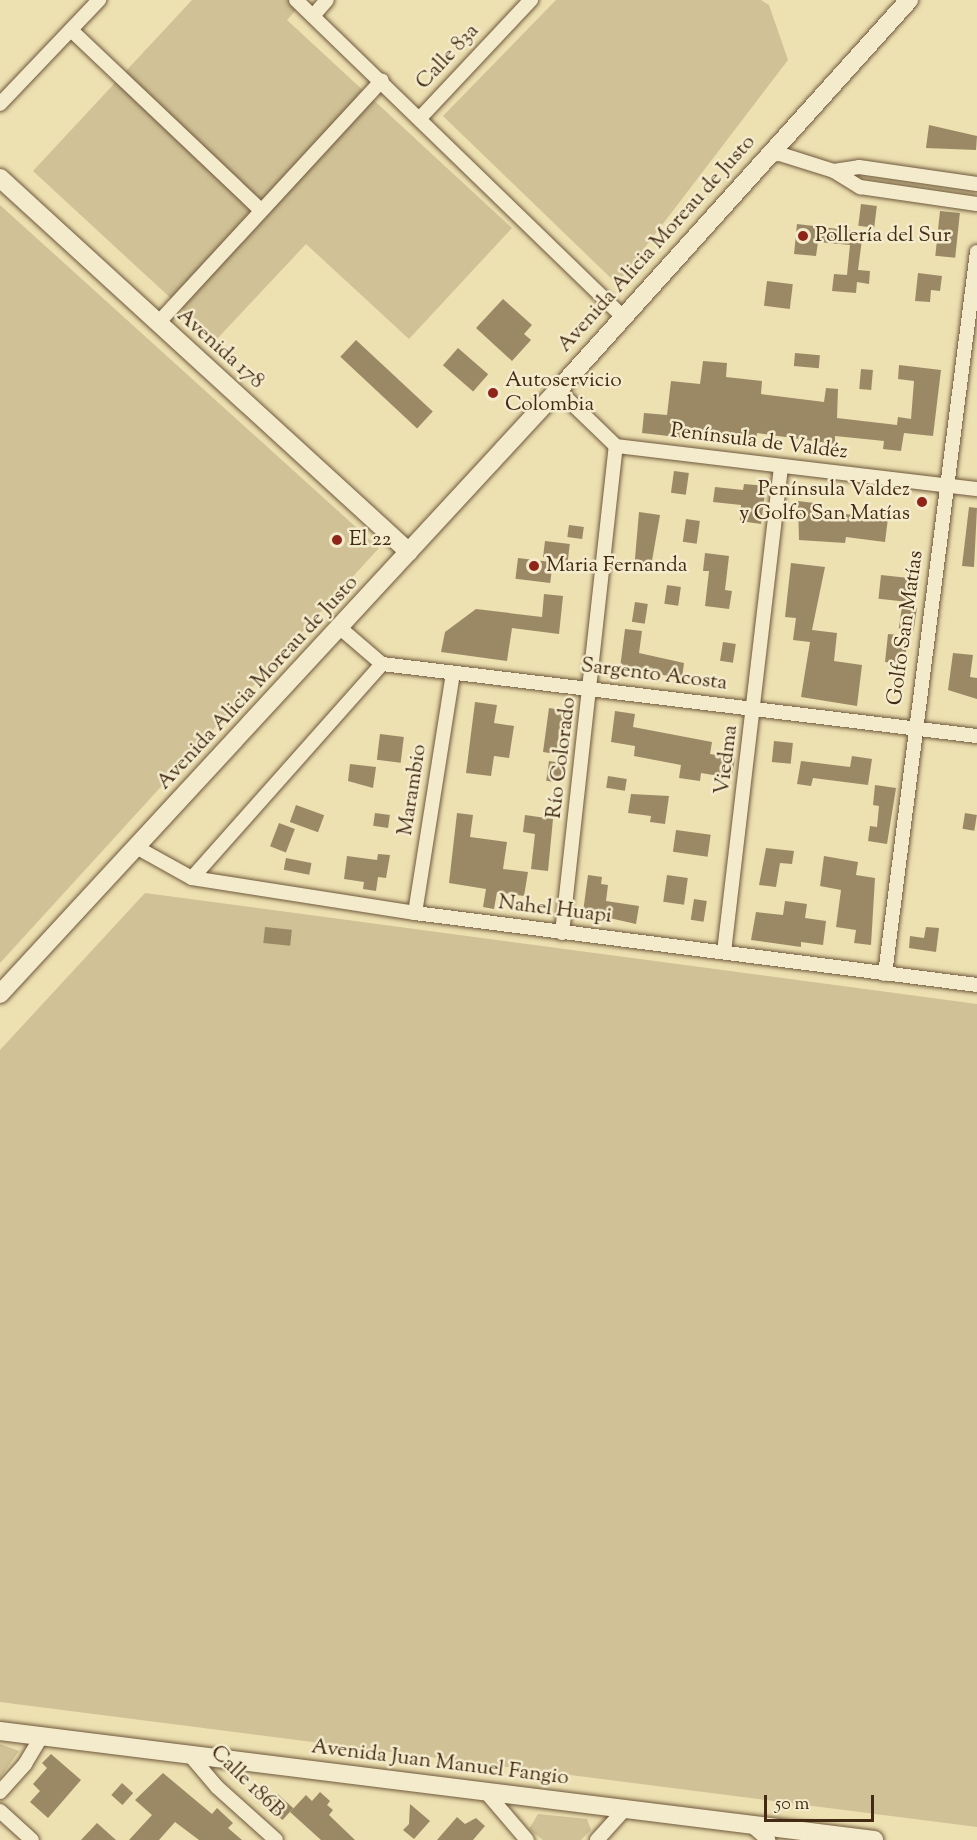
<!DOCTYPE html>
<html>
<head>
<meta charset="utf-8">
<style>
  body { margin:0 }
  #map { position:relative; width:977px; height:1840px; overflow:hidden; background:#ede0b1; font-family:"Sorts Mill Goudy",serif }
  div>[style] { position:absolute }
  .green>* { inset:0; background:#d0c196 }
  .building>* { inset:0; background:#9b8966; transform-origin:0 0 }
  .roads { filter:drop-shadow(0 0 2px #6e583b) drop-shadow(0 0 2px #6e583b) }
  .minor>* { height:14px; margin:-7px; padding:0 7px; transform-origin:7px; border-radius:7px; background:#f3ebcc }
  .secondary>* { height:18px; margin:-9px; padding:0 9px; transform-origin:9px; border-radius:9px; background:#f3ebcc }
  .dots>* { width:16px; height:16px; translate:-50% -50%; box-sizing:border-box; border:3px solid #f3ebcc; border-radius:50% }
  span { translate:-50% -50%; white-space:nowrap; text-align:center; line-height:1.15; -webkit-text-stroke:5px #f3ebcc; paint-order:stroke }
  .street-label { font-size:21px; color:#432a14 }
  .poi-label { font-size:21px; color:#432a14 }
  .left { translate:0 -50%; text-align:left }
  .right { translate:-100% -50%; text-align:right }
  .scale { position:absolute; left:764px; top:1795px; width:110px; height:27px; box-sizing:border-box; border:3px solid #432a14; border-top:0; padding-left:8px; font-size:18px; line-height:21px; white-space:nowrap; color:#432a14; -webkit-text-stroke:4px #f3ebcc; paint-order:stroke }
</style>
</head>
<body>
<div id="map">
  <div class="green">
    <div style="clip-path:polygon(192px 0,305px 0,287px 20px,512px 228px,409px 339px,306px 244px,216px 340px,33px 171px)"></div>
    <div style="clip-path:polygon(556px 0,761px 0,769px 5px,788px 60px,617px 284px,443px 116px)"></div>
    <div style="clip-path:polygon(0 205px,379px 548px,0 963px)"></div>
    <div style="clip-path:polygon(145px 893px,977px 1004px,977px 1827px,0 1702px,0 1050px)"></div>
    <div style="clip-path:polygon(0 1744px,19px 1751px,0 1778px)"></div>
    <div style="clip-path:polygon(538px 1814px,587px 1819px,591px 1830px,581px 1840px,543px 1840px,529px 1829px)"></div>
  </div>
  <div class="building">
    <div style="clip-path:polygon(929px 125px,977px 136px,976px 150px,926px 148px)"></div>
    <div style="left:861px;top:204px;width:16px;height:22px;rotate:7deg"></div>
    <div style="left:940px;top:211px;width:20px;height:45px;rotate:6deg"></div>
    <div style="clip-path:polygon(797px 224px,863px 232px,858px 270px,870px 271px,869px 284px,857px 282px,856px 293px,832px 291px,834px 274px,847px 275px,850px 245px,818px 242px,816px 256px,794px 254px)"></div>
    <div style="clip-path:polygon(918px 273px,942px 276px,940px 291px,931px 290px,930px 302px,915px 301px)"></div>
    <div style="left:767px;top:281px;width:26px;height:25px;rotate:7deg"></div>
    <div style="clip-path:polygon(503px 299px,532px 325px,524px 334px,531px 340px,512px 361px,476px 328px)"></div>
    <div style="left:356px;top:340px;width:105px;height:23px;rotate:43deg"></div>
    <div style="left:458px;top:348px;width:40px;height:23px;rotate:41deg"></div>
    <div style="left:795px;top:353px;width:25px;height:13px;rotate:5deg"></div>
    <div style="clip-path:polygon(703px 361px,727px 363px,726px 377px,762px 381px,761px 394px,824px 402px,826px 388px,838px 389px,837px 418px,897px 425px,898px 417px,911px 419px,914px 381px,898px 379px,899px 365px,941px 370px,933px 436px,904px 433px,901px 451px,883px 449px,884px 441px,835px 436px,835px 444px,757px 433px,756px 446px,642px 433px,644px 413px,667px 415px,671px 381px,700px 384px)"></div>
    <div style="left:861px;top:369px;width:12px;height:20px;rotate:5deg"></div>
    <div style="left:674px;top:471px;width:15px;height:22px;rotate:8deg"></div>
    <div style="clip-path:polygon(744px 484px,766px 486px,761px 524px,740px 521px,741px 505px,713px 502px,715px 487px,743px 490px)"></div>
    <div style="clip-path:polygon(798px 501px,822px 504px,821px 511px,870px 517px,872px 508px,889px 510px,885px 542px,846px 537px,845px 543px,799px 540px)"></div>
    <div style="clip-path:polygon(969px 507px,977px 508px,974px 567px,962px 566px)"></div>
    <div style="clip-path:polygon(639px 512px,660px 515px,650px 572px,634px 570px)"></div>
    <div style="left:686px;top:519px;width:14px;height:23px;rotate:8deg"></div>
    <div style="left:569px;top:525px;width:15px;height:12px;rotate:8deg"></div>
    <div style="left:545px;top:541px;width:25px;height:16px;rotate:7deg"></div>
    <div style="clip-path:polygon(705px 553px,729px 556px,725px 590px,732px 591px,729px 609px,705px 606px,709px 571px,703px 571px)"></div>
    <div style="left:518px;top:558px;width:35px;height:21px;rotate:7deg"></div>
    <div style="clip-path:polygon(791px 563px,825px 567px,812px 630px,837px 633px,834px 661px,862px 665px,857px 706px,801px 697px,810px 642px,793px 640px,796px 618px,785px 617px)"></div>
    <div style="left:881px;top:575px;width:28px;height:24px;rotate:6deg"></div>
    <div style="left:667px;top:585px;width:14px;height:19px;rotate:8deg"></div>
    <div style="clip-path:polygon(544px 594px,563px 596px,559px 634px,512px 628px,507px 661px,441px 652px,445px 632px,476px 609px,542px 617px)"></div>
    <div style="left:635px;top:602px;width:13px;height:20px;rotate:9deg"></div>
    <div style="left:902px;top:606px;width:15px;height:23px;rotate:8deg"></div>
    <div style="clip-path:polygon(625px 629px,642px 631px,639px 653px,684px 663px,682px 678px,620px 668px)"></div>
    <div style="clip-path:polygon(888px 634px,908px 636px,905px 657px,899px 657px,898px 664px,885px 662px)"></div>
    <div style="left:723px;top:642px;width:13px;height:19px;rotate:9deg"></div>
    <div style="clip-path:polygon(953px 653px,973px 655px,970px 677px,977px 678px,977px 699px,948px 690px)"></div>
    <div style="clip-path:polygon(475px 702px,497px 705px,494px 723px,514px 726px,509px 758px,494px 756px,491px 776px,466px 773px)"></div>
    <div style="clip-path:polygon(549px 708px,568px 711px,566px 722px,561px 721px,556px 754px,543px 752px)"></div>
    <div style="clip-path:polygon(615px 711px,635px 714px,633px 727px,712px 742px,710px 754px,735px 758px,732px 778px,701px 773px,700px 781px,679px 778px,681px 765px,634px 756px,635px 746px,611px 742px)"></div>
    <div style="left:380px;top:734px;width:24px;height:26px;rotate:7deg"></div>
    <div style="left:774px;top:741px;width:19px;height:21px;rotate:6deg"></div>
    <div style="clip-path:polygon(852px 756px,872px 759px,868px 785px,813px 778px,811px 786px,797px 784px,801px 761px,850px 767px)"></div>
    <div style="left:549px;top:761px;width:14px;height:20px;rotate:8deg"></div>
    <div style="clip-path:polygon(350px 764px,376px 767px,373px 788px,348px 781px)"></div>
    <div style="left:608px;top:776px;width:19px;height:12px;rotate:9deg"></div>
    <div style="clip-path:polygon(875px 785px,896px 788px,887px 844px,868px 841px,870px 826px,877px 827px,879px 806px,873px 805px)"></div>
    <div style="clip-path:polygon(631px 794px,669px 796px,665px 824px,650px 822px,651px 816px,628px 813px)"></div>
    <div style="left:296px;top:805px;width:30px;height:18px;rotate:20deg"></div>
    <div style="left:375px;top:813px;width:15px;height:13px;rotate:8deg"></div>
    <div style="clip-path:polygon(457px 813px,473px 815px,470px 837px,507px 842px,503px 869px,528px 872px,524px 896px,497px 892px,494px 909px,483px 907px,486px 889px,449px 883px)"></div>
    <div style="left:965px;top:813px;width:12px;height:16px;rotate:9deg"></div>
    <div style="clip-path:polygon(525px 815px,553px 819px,548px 871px,531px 869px,535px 834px,523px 832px)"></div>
    <div style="left:279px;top:823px;width:17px;height:25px;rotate:21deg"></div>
    <div style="left:676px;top:830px;width:35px;height:22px;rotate:8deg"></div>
    <div style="clip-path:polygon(766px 848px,794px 851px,792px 864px,780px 863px,776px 887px,759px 885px)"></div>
    <div style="clip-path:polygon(378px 854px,390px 855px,386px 878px,378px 877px,376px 891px,363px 889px,364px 882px,344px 879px,347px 856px,377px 860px)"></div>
    <div style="clip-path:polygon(824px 856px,858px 862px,856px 875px,875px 878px,871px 945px,854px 943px,856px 930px,836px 927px,841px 890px,820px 886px)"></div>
    <div style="left:286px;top:858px;width:26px;height:12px;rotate:11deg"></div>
    <div style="clip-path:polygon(588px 875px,602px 877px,601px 884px,608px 885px,606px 901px,639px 906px,636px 924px,583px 912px)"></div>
    <div style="left:667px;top:875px;width:21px;height:27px;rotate:8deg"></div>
    <div style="left:694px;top:899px;width:13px;height:21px;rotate:9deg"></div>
    <div style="clip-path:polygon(785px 901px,807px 904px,805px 918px,826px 921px,823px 945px,801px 942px,801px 947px,751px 940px,756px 912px,783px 915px)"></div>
    <div style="left:265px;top:927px;width:27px;height:16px;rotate:6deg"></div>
    <div style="clip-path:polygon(926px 927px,939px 928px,936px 952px,909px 948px,910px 936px,924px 938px)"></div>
    <div style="clip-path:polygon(51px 1754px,81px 1780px,48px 1818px,30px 1802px,40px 1791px,33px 1784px,47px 1768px,42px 1763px)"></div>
    <div style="clip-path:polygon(163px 1773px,212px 1814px,217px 1808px,233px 1823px,228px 1828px,242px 1840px,199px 1840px,175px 1822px,159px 1840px,129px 1840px,152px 1815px,135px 1800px)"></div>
    <div style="left:122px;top:1783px;width:15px;height:16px;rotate:42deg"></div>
    <div style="clip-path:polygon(320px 1792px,330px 1801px,327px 1805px,333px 1810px,329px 1815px,355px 1840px,321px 1840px,290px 1812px,306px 1795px,312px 1801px)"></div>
    <div style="left:278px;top:1794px;width:21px;height:16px;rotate:43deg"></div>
    <div style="clip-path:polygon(410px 1804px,430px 1821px,414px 1839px,403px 1830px,409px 1824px)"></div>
    <div style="clip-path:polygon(457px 1817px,465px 1824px,476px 1818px,485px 1826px,473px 1840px,437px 1840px)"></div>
    <div style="clip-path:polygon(97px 1823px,116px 1840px,81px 1840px)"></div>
  </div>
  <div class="roads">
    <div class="minor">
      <div style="left:296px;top:0;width:454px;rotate:44.1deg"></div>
      <div style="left:313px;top:16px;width:21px;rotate:-49deg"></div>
      <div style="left:71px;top:30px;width:262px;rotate:43.5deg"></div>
      <div style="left:0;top:104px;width:144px;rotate:-46.4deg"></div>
      <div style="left:421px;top:117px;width:161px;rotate:-46.8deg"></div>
      <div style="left:767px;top:155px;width:13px;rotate:-4deg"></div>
      <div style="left:780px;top:154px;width:57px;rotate:17.5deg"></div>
      <div style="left:834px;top:171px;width:31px;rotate:32deg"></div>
      <div style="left:860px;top:187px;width:118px;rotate:8.3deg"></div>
      <div style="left:834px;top:171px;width:25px;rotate:-9deg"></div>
      <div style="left:859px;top:167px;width:119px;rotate:8.2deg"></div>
      <div style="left:158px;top:323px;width:330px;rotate:-47.3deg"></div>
      <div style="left:558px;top:390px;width:81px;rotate:44deg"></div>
      <div style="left:616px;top:446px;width:364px;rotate:6.8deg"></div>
      <div style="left:339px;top:627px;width:57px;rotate:40.7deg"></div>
      <div style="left:382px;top:664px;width:599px;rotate:6.9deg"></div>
      <div style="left:136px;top:847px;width:64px;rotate:29deg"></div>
      <div style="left:192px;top:878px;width:226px;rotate:8.9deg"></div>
      <div style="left:415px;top:913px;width:567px;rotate:7.3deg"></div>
      <div style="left:192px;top:878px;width:286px;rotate:-48.4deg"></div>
      <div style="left:415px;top:913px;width:243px;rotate:-81deg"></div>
      <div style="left:562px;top:933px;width:490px;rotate:-83.7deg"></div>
      <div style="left:724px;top:952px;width:489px;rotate:-83.3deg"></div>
      <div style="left:885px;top:974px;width:728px;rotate:-82.74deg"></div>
      <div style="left:189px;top:1754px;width:43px;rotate:49.7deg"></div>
      <div style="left:217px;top:1787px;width:79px;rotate:41.9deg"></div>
      <div style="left:0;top:1792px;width:38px;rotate:-48deg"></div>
      <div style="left:25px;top:1764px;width:33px;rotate:-59deg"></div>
      <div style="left:486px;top:1792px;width:63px;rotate:49.5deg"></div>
      <div style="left:0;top:1811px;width:43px;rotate:42.2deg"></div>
      <div style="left:751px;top:1825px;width:23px;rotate:41deg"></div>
      <div style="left:597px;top:1840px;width:42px;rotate:-47.9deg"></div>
    </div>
    <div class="secondary">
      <div style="left:0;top:178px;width:554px;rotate:42.44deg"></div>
      <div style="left:0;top:994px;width:822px;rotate:-47.27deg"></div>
      <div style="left:558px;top:390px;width:525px;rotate:-48.01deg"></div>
      <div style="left:0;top:1731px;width:881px;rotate:7.11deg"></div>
    </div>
  </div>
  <div class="dots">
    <div style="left:803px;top:236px;background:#8f2418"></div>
    <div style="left:493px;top:393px;background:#8f2418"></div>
    <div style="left:922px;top:502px;background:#8f2418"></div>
    <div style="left:337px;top:540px;background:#8f2418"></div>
    <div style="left:534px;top:566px;background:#8f2418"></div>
  </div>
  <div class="street-label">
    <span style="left:448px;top:57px;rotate:-47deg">Calle 83a</span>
    <span style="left:657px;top:244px;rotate:-48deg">Avenida Alicia Moreau de Justo</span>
    <span style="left:220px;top:349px;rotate:42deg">Avenida 178</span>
    <span style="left:759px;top:442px;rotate:7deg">Península de Valdéz</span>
    <span style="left:906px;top:628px;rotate:-82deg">Golfo San Matías</span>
    <span style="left:654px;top:675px;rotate:7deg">Sargento Acosta</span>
    <span style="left:258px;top:683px;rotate:-47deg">Avenida Alicia Moreau de Justo</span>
    <span style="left:562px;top:758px;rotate:-83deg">Río Colorado</span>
    <span style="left:727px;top:760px;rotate:-83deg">Viedma</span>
    <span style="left:413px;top:790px;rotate:-81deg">Marambio</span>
    <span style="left:555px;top:910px;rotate:7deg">Nahel Huapi</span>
    <span style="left:440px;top:1763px;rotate:7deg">Avenida Juan Manuel Fangio</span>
    <span style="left:247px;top:1782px;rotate:44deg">Calle 186B</span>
  </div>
  <div class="poi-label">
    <span class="left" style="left:815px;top:236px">Pollería del Sur</span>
    <span class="left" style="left:505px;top:393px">Autoservicio<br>Colombia</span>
    <span class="right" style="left:910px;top:502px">Península Valdez<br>y Golfo San Matías</span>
    <span class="left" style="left:349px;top:540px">El 22</span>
    <span class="left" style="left:546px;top:566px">Maria Fernanda</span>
  </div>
  <div class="scale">50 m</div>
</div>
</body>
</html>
